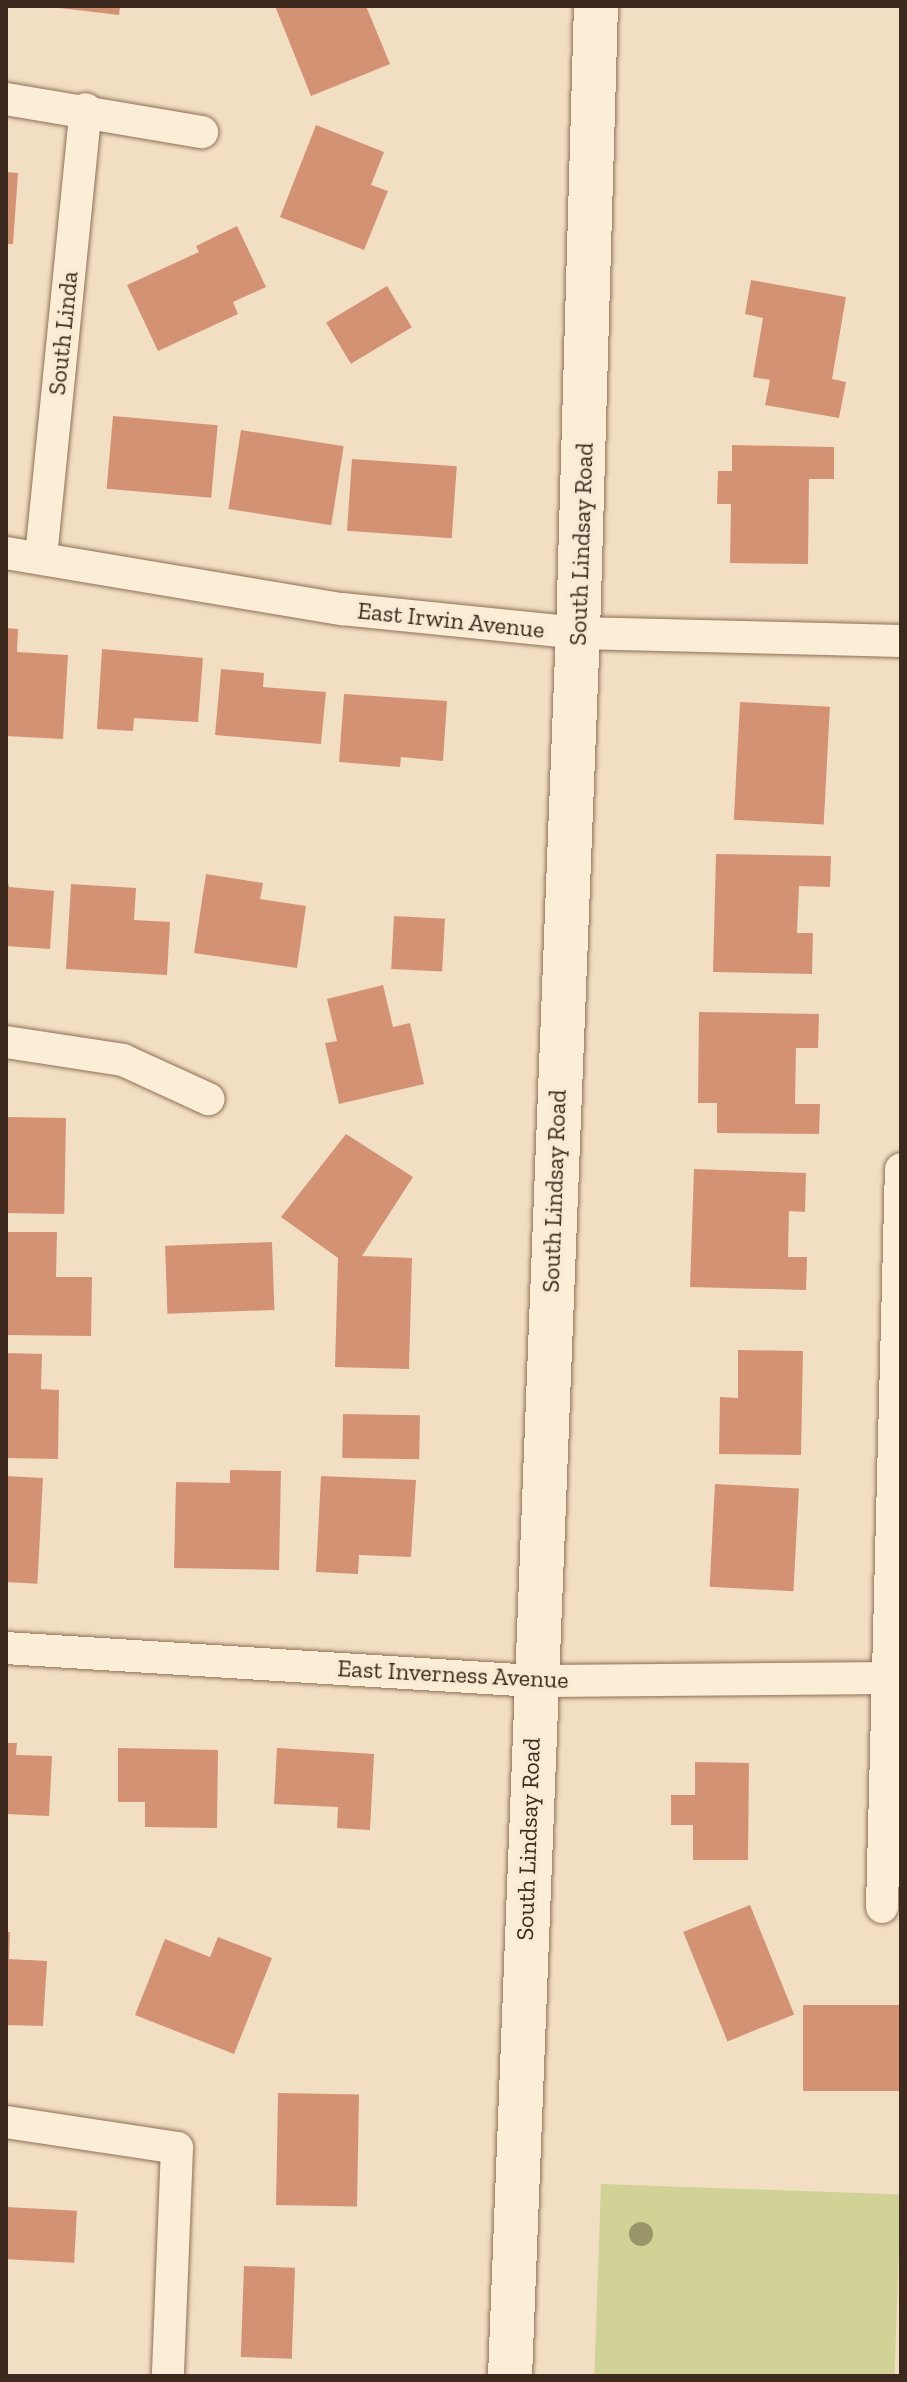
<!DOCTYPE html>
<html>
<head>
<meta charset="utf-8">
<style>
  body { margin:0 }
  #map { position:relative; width:907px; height:2382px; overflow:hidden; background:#f2dfc3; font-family:"Zilla Slab",serif }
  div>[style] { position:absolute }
  .green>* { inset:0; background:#d1d295; transform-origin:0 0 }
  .building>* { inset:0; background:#d49275; transform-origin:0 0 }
  .roads { filter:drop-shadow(0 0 2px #8e6f57) drop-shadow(0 0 2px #8e6f57) }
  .minor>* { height:32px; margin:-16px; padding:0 16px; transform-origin:16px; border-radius:16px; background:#fcedd7 }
  .secondary>* { height:44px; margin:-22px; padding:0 22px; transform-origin:22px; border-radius:22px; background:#fcedd7 }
  .trees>* { width:24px; height:24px; margin:-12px; border-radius:50%; background:#9b966a }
  span { translate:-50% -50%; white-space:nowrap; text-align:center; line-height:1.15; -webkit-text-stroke:7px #f9ead3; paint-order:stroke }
  .street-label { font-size:24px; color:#3d291d }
  .frame { position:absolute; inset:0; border:8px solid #3d291d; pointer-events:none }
</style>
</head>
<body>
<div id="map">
  <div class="green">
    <div style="left:601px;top:2184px;width:300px;height:192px;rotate:2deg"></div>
  </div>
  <div class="building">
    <div style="clip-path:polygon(43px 6px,120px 6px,119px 15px)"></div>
    <div style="clip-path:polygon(275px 6px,366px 6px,390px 64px,311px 96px)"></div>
    <div style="clip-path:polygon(316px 125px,384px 152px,371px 185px,388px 191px,364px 250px,280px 217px)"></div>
    <div style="clip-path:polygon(6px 172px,18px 173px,13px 244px,6px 244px)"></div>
    <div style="clip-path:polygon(237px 226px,266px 287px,233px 302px,238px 314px,158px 351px,127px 285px,199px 252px,196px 246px)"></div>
    <div style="clip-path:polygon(751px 280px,846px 297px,832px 379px,846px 382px,839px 418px,765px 405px,770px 380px,753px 377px,763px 318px,745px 314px)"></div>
    <div style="left:387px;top:286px;width:48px;height:71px;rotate:59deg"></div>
    <div style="left:113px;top:416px;width:105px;height:73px;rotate:5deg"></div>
    <div style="left:241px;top:430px;width:104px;height:80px;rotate:9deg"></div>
    <div style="clip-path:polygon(732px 445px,834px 447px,834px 479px,809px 479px,808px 564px,730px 563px,731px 504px,717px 504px,718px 471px,732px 471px)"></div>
    <div style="left:352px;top:459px;width:105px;height:72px;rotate:4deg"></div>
    <div style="clip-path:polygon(6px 628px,18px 629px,17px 652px,68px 655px,63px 739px,6px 736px)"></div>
    <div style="clip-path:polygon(102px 649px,203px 658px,198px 722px,134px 718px,133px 731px,97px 729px)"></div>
    <div style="clip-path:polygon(221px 669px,264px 673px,263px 687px,326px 692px,321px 744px,215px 735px)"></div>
    <div style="clip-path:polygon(344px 694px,447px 701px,443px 761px,401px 757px,400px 767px,339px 762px)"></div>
    <div style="left:740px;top:702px;width:90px;height:118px;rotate:3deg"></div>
    <div style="clip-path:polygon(716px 854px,831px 856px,830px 887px,799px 886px,797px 933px,813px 933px,812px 974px,713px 972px)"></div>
    <div style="clip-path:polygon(6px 874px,9px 887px,54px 891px,50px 949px,6px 946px)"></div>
    <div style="clip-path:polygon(206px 874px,263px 883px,260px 899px,306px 906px,297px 968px,194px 953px)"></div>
    <div style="clip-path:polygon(71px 884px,136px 888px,134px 920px,170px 922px,167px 975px,66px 969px)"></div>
    <div style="left:394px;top:916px;width:51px;height:53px;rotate:3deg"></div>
    <div style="clip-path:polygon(383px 985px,393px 1027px,410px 1023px,424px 1084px,339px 1104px,325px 1043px,337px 1041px,327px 999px)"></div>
    <div style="clip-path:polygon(699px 1012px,819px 1014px,818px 1048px,796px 1048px,795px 1104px,820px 1104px,819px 1134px,717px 1133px,717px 1103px,698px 1103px)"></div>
    <div style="left:6px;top:1117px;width:60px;height:96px;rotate:1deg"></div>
    <div style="clip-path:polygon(346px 1134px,413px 1177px,362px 1256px,412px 1258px,409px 1369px,335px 1367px,338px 1258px,281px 1217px)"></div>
    <div style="clip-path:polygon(694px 1169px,806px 1173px,805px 1212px,789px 1211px,788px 1257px,807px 1257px,806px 1290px,690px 1287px)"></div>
    <div style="clip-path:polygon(6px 1232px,57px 1232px,56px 1277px,92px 1277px,91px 1336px,6px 1335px)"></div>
    <div style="left:272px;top:1242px;width:68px;height:107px;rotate:88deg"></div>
    <div style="clip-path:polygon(738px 1350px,803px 1351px,801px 1455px,719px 1454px,720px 1397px,738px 1398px)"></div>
    <div style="clip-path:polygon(6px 1353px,42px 1354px,41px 1389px,59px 1390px,58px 1459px,6px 1458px)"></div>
    <div style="left:343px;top:1414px;width:77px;height:44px;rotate:1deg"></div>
    <div style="clip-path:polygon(230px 1470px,281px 1471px,279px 1570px,174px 1568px,176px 1482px,230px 1483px)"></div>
    <div style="left:6px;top:1476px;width:37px;height:106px;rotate:3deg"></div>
    <div style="clip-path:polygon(321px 1476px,416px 1480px,411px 1557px,359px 1555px,358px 1574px,316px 1572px)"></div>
    <div style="left:715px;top:1484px;width:84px;height:103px;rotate:3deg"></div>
    <div style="clip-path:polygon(6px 1743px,17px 1743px,16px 1755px,52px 1756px,49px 1816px,6px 1814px)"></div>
    <div style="clip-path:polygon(118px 1748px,218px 1750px,217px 1828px,145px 1827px,145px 1802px,118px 1802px)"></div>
    <div style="clip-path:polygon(277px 1748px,374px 1754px,370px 1830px,337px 1828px,338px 1807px,274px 1804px)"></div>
    <div style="clip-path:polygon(695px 1762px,749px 1763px,748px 1860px,693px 1860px,693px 1825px,671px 1825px,671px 1795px,695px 1795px)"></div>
    <div style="left:750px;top:1905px;width:118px;height:72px;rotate:68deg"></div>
    <div style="clip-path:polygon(6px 1932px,10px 1932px,9px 1959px,47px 1961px,43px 2026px,6px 2025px)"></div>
    <div style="clip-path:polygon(218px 1937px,272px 1958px,234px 2054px,135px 2015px,165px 1939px,210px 1957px)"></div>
    <div style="left:901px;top:2005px;width:86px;height:98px;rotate:90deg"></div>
    <div style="left:278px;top:2093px;width:81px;height:112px;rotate:1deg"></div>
    <div style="left:6px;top:2207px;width:71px;height:52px;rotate:3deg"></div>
    <div style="left:244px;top:2266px;width:51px;height:91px;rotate:2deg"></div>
  </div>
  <div class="roads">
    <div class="minor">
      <div style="left:6px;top:99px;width:199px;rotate:9.6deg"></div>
      <div style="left:6px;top:553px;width:341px;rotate:9.5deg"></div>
      <div style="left:342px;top:609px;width:237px;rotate:5.8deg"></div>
      <div style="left:578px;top:633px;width:323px;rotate:1.4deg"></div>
      <div style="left:41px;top:557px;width:450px;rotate:-84.3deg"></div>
      <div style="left:6px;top:1042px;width:118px;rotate:8.7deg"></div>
      <div style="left:123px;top:1060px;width:94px;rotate:24.6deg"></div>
      <div style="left:6px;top:1648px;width:529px;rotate:3.58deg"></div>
      <div style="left:534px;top:1681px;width:367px;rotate:-0.5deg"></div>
      <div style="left:882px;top:1907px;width:738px;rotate:-88.53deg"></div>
      <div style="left:6px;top:2122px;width:173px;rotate:8.6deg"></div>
      <div style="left:177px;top:2148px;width:228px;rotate:92.3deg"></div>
    </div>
    <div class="secondary">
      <div style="left:510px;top:2376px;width:1744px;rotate:-87.77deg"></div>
      <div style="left:578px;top:633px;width:627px;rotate:-88.36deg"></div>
    </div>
  </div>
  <div class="trees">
    <div style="left:641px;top:2234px"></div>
  </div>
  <div class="street-label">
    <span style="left:63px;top:333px;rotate:-84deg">South Linda</span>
    <span style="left:581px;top:544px;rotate:-88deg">South Lindsay Road</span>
    <span style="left:451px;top:620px;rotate:6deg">East Irwin Avenue</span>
    <span style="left:554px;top:1191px;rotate:-88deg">South Lindsay Road</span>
    <span style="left:453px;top:1674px;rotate:3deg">East Inverness Avenue</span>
    <span style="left:528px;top:1839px;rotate:-88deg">South Lindsay Road</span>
  </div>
  <div class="frame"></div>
</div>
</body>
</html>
